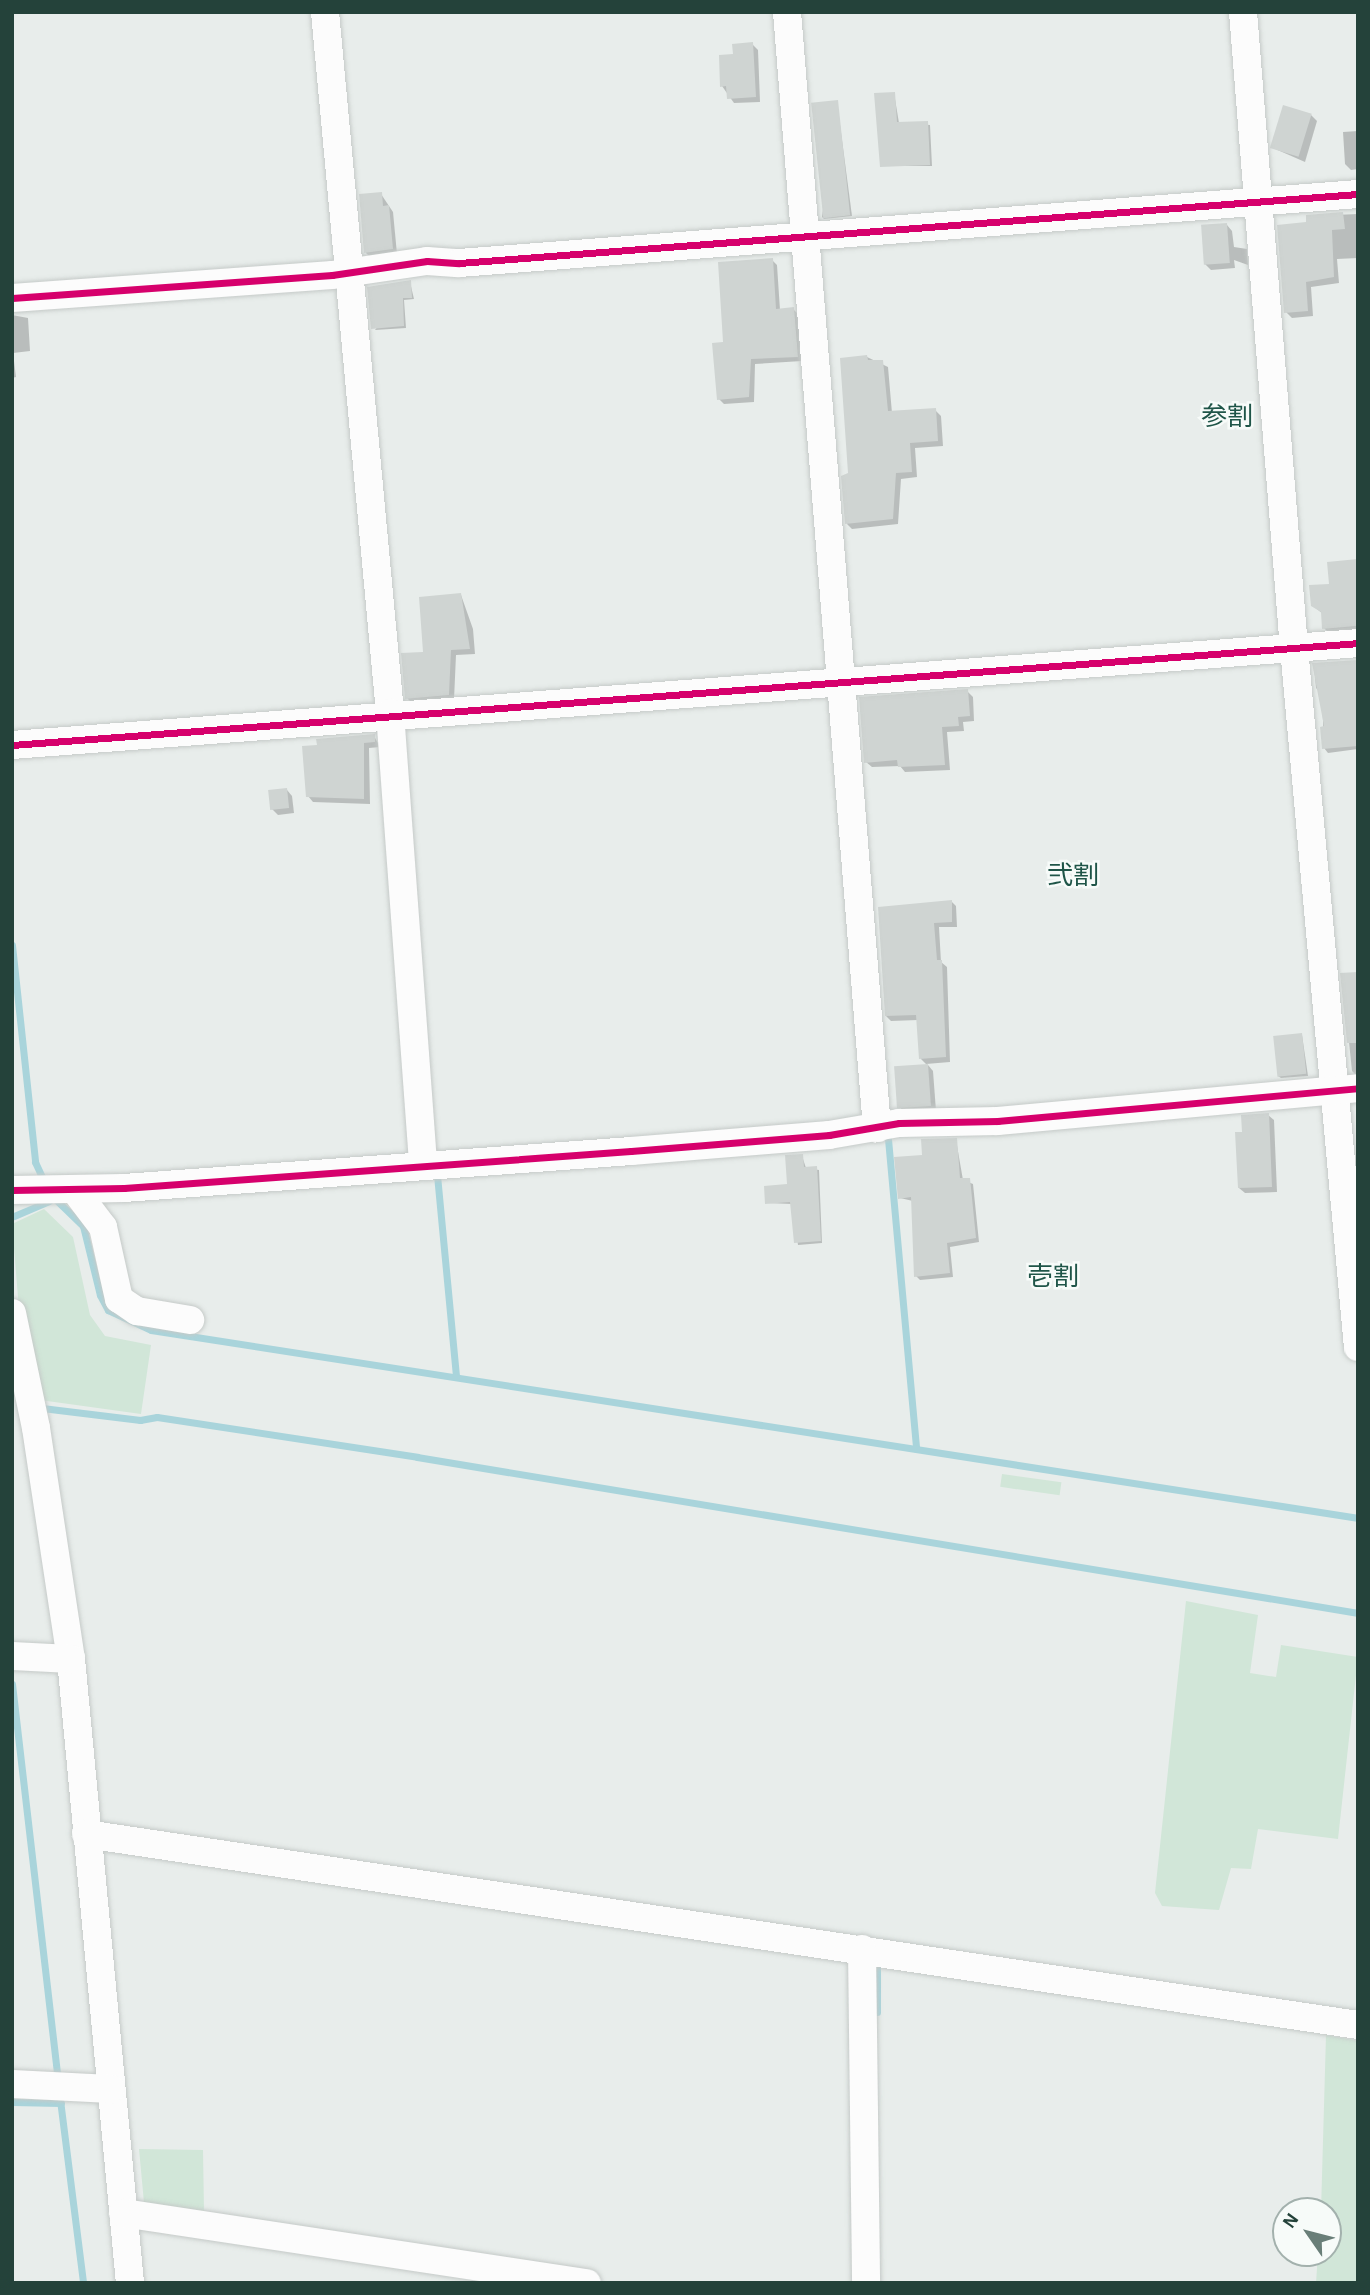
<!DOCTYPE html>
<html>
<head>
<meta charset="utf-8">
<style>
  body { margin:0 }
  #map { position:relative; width:1370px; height:2295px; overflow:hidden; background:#e8edeb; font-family:"Alegreya Sans","Noto Sans JP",sans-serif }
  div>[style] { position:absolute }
  .green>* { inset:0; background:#d1e6d8; transform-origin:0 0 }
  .shadow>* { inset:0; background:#0003 }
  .stream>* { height:7px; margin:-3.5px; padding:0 3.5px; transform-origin:3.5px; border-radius:3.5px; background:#a9d4db }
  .building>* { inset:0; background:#cfd4d2; transform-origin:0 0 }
  .roads { filter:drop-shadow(0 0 2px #c5cac8) drop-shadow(0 0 2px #c5cac8) }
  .street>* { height:28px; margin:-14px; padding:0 14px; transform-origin:14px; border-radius:14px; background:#fcfcfc }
  .cycleway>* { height:7px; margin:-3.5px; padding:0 3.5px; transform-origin:3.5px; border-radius:3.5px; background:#d6006c }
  span { translate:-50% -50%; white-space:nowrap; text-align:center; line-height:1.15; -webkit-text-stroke:5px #f7fbf9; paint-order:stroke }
  .neighbourhood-label { font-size:26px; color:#1f5548 }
  .frame { position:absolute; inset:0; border:14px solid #24423a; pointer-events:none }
  .north { position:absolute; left:1272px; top:2197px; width:70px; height:70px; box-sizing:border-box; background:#f7fbf9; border:2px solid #a3b1ad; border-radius:50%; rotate:305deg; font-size:19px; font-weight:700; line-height:28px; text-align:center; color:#24423a }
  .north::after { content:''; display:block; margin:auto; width:24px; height:32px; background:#697e78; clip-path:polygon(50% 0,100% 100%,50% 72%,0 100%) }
</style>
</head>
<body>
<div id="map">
  <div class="green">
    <div style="clip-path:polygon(44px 1209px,73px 1237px,90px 1315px,105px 1336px,151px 1345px,141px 1414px,40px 1400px,19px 1309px,12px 1224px)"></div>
    <div style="left:1002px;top:1474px;width:60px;height:13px;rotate:8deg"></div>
    <div style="clip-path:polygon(1186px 1601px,1258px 1615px,1250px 1673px,1276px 1677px,1281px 1645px,1358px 1657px,1338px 1839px,1258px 1829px,1251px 1869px,1231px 1868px,1219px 1910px,1162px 1906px,1155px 1893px)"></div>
    <div style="clip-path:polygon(1326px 2035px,1358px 2041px,1358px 2283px,1316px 2283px,1318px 2253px,1328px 2253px,1328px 2211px,1321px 2211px)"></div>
    <div style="clip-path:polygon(139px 2149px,203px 2150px,204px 2211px,144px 2203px)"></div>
  </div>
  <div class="shadow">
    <div style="clip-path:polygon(752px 44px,758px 50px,760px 102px,734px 103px,722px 86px,734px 56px)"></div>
    <div style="clip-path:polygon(894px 93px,899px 123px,930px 125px,932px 166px,882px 166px)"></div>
    <div style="clip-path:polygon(837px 102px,852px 216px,824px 219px,822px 217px)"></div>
    <div style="clip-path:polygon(1311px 115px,1317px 121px,1305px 162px,1273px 148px)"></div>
    <div style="clip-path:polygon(1358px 131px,1358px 169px,1351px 170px,1345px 164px,1343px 132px)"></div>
    <div style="clip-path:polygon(381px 194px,393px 212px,397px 254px,371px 258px,366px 253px)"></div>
    <div style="clip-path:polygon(1358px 214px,1358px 258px,1337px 259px,1339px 283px,1311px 287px,1313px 316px,1292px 318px,1286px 312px,1308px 216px)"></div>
    <div style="clip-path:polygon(1227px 225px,1232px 231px,1234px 247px,1247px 249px,1248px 265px,1234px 260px,1235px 268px,1211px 270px,1205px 264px)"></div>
    <div style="clip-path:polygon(772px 260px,777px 265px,780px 310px,793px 309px,798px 314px,802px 361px,755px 364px,754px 402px,724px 404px,719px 399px,725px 344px)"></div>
    <div style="clip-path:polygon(410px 282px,414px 299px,404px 300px,406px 328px,375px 330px)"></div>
    <div style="clip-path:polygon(12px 315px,28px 318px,30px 351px,13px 353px,16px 377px,12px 378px)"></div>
    <div style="clip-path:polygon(867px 357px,888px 367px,892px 413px,935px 410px,941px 416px,943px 446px,915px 448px,917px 477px,901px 479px,898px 524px,852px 529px,847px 524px,850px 474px)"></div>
    <div style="clip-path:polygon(1358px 561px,1358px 632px,1330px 634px,1324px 628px,1323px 614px,1312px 605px)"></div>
    <div style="clip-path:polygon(461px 595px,473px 629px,475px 654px,456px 655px,454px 700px,413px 704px,407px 698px,425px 653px)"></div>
    <div style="clip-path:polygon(1358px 661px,1358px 749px,1328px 753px,1324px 748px,1322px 694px,1316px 688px,1314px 665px)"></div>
    <div style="clip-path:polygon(967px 691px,973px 697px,974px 721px,963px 722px,964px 731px,947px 732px,950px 770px,905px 772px,900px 766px,872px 767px,866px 762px)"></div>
    <div style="clip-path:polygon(374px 736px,380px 747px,369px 748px,370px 804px,313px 802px,308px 796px,304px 748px)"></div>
    <div style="clip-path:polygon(287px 790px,292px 796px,294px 813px,278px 815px,272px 809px)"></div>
    <div style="clip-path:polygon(951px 901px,956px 906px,957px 927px,939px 927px,941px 962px,947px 967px,950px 1062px,926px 1064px,921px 1059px,918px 1020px,891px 1021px,886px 1016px,879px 909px)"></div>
    <div style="clip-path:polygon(1358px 974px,1358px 1077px,1352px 1071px,1342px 975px)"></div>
    <div style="clip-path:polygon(1302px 1035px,1308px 1076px,1281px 1078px,1278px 1076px)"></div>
    <div style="clip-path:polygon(928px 1065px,933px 1071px,936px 1111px,904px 1112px,899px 1106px)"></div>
    <div style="clip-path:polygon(1268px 1115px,1274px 1120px,1277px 1192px,1245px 1193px,1239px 1188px,1244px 1134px)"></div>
    <div style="clip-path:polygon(956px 1140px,963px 1180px,973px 1184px,979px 1242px,950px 1247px,953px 1277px,920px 1280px,916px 1276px,913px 1201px,900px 1198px,924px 1156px)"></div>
    <div style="clip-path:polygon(802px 1156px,806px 1168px,819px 1170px,822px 1243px,798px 1245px,792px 1204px,767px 1203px,789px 1186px)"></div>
  </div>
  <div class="stream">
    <div style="left:12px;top:945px;width:218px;rotate:83.9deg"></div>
    <div style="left:35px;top:1162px;width:21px;rotate:65deg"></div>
    <div style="left:888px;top:1139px;width:311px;rotate:84.8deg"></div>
    <div style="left:437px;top:1175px;width:203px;rotate:84.6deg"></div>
    <div style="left:51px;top:1195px;width:45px;rotate:44.1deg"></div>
    <div style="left:83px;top:1226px;width:71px;rotate:76.2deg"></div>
    <div style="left:100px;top:1295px;width:17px;rotate:62deg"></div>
    <div style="left:108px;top:1310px;width:47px;rotate:24.9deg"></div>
    <div style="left:151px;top:1330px;width:1222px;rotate:8.85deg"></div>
    <div style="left:14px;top:1216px;width:38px;rotate:-23deg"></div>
    <div style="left:42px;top:1408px;width:99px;rotate:7deg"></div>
    <div style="left:140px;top:1420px;width:17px;rotate:-10deg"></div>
    <div style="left:157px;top:1417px;width:263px;rotate:8.7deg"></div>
    <div style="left:417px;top:1457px;width:954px;rotate:9.41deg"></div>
    <div style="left:12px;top:1684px;width:399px;rotate:83.4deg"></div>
    <div style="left:877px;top:2012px;width:48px;rotate:-90deg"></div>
    <div style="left:59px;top:2092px;width:193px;rotate:82.8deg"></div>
    <div style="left:12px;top:2102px;width:49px;rotate:1.2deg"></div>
  </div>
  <div class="building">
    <div style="clip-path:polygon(753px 42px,756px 97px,727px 99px,726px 86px,720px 87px,719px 55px,733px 54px,732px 44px)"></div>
    <div style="clip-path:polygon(895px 92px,897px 122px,928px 121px,930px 165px,880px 167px,874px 93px)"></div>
    <div style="left:838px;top:100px;width:116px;height:27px;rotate:84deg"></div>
    <div style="left:1283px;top:105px;width:30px;height:45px;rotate:17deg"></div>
    <div style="clip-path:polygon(382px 192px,383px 206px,389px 205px,393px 249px,364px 253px,359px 194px)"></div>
    <div style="clip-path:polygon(1343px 212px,1345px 229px,1332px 230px,1334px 277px,1306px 282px,1308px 311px,1284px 313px,1277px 225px,1306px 222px,1306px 215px)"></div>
    <div style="left:1227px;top:223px;width:40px;height:26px;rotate:86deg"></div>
    <div style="clip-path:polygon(773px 258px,776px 309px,794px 307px,798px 357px,751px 359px,749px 397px,717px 400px,712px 343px,723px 342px,718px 262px)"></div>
    <div style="clip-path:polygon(411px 280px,412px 298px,403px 298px,404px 326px,371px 329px,367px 287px)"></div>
    <div style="clip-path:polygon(867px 355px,868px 360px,883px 360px,888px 411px,936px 408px,938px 441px,910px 443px,912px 472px,896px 473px,893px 519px,845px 524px,841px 476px,848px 473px,840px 358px)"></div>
    <div style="clip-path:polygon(1358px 559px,1356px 626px,1322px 629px,1321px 612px,1311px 606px,1309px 585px,1329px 584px,1327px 562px)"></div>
    <div style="clip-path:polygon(461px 593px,470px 649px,451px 650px,449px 695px,405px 699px,401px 653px,423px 652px,419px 597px)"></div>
    <div style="clip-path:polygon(1358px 660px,1358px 746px,1322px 749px,1320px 727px,1324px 726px,1312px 663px)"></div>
    <div style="clip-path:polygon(968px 689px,970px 716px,958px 717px,959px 726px,942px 727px,945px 765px,898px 767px,897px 760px,864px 763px,859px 697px)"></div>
    <div style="clip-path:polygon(375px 734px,375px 742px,364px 743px,364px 799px,306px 797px,302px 746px,317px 745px,316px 739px)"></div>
    <div style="left:287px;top:788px;width:20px;height:19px;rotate:84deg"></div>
    <div style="clip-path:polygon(952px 900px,952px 922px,934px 923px,937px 960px,942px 960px,946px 1057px,919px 1059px,916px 1015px,885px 1016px,878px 907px)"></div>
    <div style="clip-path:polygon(1358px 972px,1358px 1043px,1347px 1043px,1340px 973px)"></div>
    <div style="left:1302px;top:1033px;width:41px;height:29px;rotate:84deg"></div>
    <div style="left:928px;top:1064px;width:42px;height:34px;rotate:86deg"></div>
    <div style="clip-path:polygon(1269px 1113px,1272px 1187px,1238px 1188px,1235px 1132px,1242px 1132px,1241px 1115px)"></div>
    <div style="clip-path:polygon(957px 1138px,960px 1178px,970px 1178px,976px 1238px,947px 1243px,950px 1273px,914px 1277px,911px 1197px,898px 1199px,894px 1157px,922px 1155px,921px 1139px)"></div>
    <div style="clip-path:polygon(803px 1154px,804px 1167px,817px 1166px,821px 1241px,794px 1243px,790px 1202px,765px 1204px,764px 1186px,787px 1184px,785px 1155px)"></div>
  </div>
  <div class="roads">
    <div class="street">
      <div style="left:325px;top:12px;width:704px;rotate:84.7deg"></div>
      <div style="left:390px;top:713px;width:453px;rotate:85.8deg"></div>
      <div style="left:787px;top:12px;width:1120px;rotate:85.39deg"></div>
      <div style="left:1243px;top:12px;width:638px;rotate:85.42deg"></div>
      <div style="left:1294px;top:648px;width:702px;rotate:84.77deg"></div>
      <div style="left:12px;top:298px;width:321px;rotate:-4.1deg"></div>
      <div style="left:332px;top:275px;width:96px;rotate:-8.4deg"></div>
      <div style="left:427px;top:261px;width:32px;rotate:4deg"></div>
      <div style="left:459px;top:263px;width:902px;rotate:-4.39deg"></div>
      <div style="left:12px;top:745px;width:1350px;rotate:-4.33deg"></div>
      <div style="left:74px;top:1189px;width:48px;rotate:52.7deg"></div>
      <div style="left:103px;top:1227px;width:74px;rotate:77.5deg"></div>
      <div style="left:119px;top:1299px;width:22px;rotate:34deg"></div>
      <div style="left:137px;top:1311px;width:54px;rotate:9.6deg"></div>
      <div style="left:12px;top:1190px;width:112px;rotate:-1deg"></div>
      <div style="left:124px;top:1188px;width:508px;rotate:-4.17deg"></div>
      <div style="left:631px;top:1151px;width:199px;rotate:-4.6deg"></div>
      <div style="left:829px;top:1135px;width:71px;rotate:-9.7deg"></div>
      <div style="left:899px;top:1123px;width:99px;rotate:-1.2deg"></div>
      <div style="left:998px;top:1121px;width:362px;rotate:-5.2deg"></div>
      <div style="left:12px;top:1313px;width:117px;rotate:78.2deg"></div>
      <div style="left:36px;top:1428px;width:234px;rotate:81.4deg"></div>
      <div style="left:71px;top:1659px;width:627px;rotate:84.6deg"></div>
      <div style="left:12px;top:1656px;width:59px;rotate:2.9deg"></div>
      <div style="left:86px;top:1834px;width:1286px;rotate:8.54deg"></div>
      <div style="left:862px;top:1949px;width:334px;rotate:89.3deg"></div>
      <div style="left:12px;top:2084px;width:99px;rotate:2.9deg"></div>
      <div style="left:123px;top:2213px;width:469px;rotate:8.6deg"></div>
    </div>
  </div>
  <div class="cycleway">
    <div style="left:12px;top:298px;width:321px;rotate:-4.1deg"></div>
    <div style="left:332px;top:275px;width:96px;rotate:-8.4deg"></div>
    <div style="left:427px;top:261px;width:32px;rotate:4deg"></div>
    <div style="left:459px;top:263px;width:902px;rotate:-4.39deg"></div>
    <div style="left:12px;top:745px;width:1350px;rotate:-4.33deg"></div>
    <div style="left:12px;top:1190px;width:112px;rotate:-1deg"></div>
    <div style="left:124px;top:1188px;width:508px;rotate:-4.17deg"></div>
    <div style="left:631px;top:1151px;width:199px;rotate:-4.6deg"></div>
    <div style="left:829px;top:1135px;width:71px;rotate:-9.7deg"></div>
    <div style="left:899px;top:1123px;width:99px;rotate:-1.2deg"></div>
    <div style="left:998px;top:1121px;width:362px;rotate:-5.2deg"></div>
  </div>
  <div class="neighbourhood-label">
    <span style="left:1227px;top:418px">参割</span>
    <span style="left:1073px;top:877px">弐割</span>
    <span style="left:1053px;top:1278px">壱割</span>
  </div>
  <div class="frame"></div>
  <div class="north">N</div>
</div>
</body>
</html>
